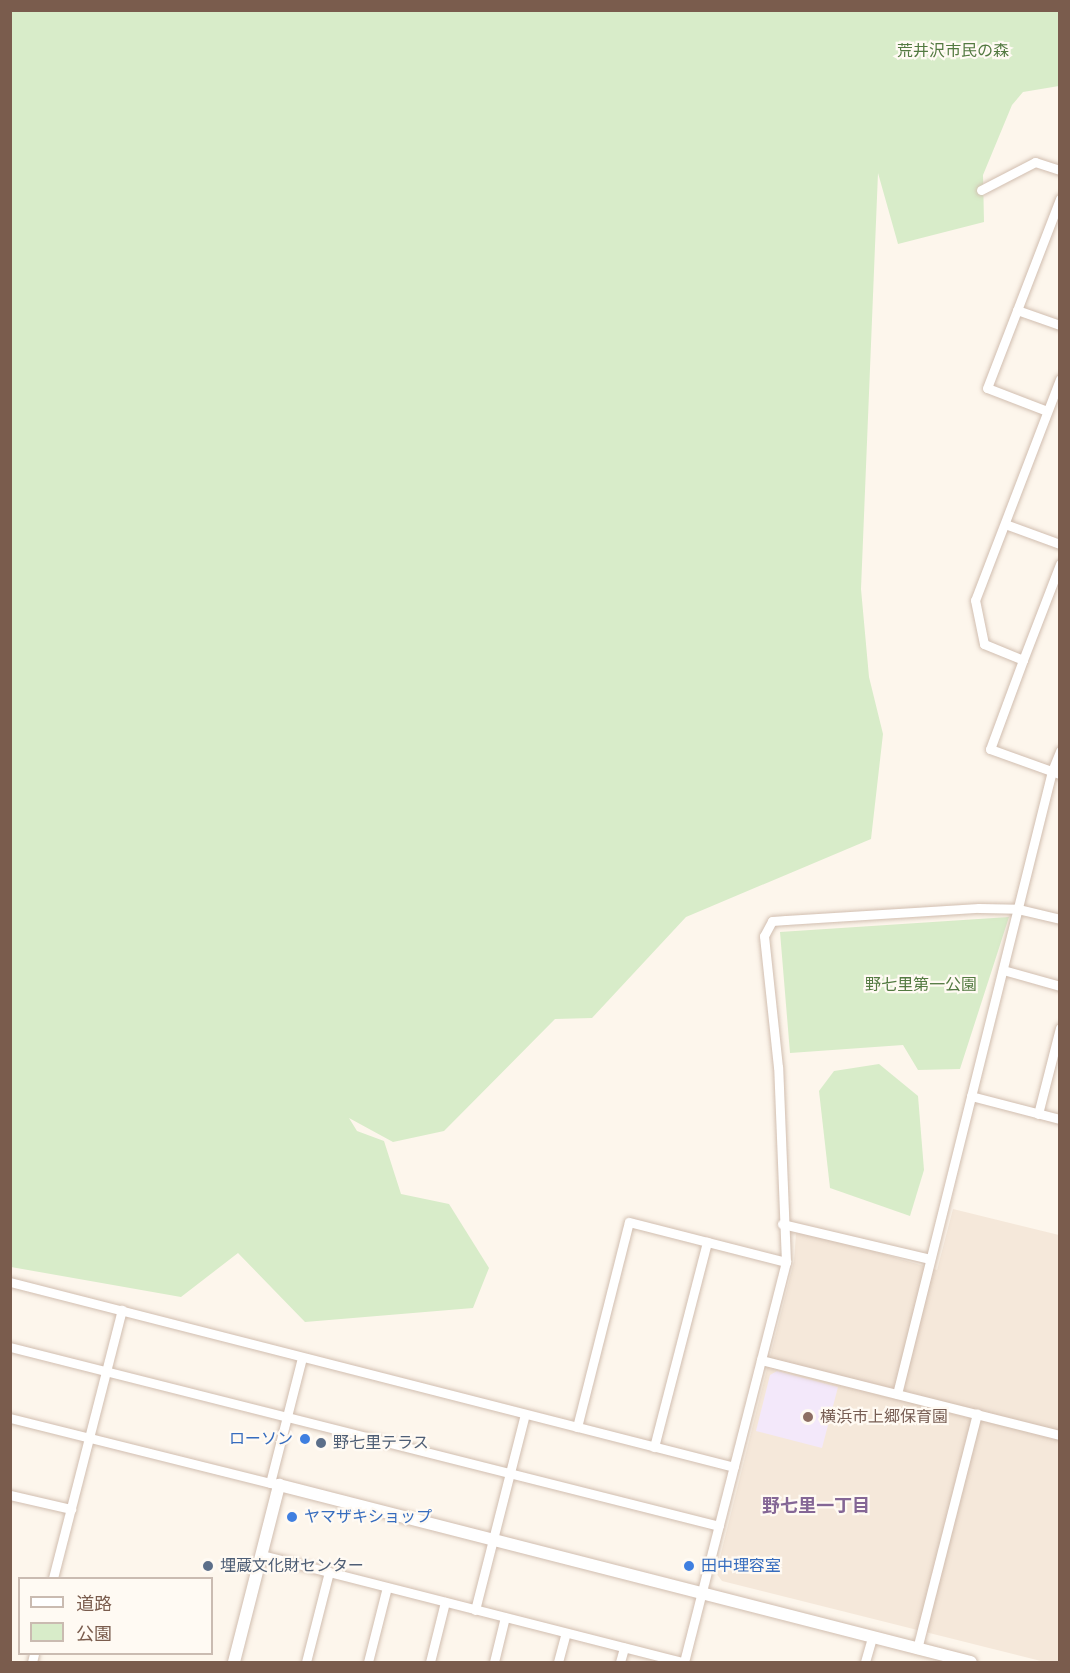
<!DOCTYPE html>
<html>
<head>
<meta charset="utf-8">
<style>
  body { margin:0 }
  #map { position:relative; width:1070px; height:1673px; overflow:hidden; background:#fdf6ec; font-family:"Public Sans","Noto Sans JP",sans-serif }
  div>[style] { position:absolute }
  .residential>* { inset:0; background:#f5e8da }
  .education>* { inset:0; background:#f3e8fa }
  .green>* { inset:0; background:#d8ecc9 }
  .roads { filter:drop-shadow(0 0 2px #d1beb0) drop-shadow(0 0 2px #d1beb0) }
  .minor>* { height:9px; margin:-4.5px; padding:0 4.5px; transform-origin:4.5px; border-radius:4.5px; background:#fff }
  .tertiary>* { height:12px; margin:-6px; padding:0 6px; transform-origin:6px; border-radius:6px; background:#fff }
  .dots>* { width:16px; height:16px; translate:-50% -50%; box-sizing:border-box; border:3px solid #fffaf3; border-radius:50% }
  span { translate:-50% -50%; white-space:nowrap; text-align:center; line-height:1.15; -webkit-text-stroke:4.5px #fffaf3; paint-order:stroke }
  .park-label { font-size:16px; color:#537a41 }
  .education-label { font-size:16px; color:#785e54 }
  .left { translate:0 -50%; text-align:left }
  .shop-label { font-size:16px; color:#366cbe }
  .right { translate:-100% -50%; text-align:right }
  .service-label { font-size:16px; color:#4e5e75 }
  .neighbourhood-label { font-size:18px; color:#846695; font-weight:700 }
  .frame { position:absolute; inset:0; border:12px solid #7a5c4d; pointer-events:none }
  .legend { position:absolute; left:18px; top:1577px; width:195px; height:78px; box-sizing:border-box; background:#fffaf3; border:2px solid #cabbb1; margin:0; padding:8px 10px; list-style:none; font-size:18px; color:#7a5c4d }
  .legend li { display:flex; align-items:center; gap:12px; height:30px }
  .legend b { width:30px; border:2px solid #cabbb1 }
</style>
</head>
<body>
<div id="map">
  <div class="residential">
    <div style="clip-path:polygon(953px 1209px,1059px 1235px,1059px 1662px,1045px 1662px,722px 1581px,716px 1573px,794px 1261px,796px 1233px,830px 1238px,937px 1270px)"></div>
  </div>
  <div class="education">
    <div style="clip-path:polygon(777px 1371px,838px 1387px,822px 1448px,756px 1431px,770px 1375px)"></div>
  </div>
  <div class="green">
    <div style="clip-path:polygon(10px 11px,1059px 11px,1059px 86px,1023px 92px,1012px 105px,983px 175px,984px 222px,898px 244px,878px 173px,861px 589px,869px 677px,883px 734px,871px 839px,686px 917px,592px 1018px,555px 1019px,444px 1131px,393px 1142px,349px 1118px,357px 1131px,384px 1141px,401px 1194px,449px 1204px,489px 1268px,473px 1308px,305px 1322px,238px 1253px,181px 1297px,11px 1267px)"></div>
    <div style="clip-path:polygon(1009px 917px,960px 1069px,918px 1070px,903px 1045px,790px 1053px,780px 932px)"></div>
    <div style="clip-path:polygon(879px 1064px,918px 1096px,924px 1170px,910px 1216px,830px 1188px,819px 1091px,834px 1071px)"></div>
  </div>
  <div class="roads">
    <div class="minor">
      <div style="left:981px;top:190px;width:61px;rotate:-27.4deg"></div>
      <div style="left:1035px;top:162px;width:26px;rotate:18deg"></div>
      <div style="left:1017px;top:310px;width:46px;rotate:19.2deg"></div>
      <div style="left:1060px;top:379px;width:237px;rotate:111deg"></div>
      <div style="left:975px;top:600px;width:45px;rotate:78.4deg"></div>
      <div style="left:984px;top:644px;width:42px;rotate:22.3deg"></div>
      <div style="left:1023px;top:660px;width:95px;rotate:110.3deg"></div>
      <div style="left:990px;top:749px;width:74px;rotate:19.7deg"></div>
      <div style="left:1047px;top:411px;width:64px;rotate:-159deg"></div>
      <div style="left:987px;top:388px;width:203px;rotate:-68.9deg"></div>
      <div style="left:1005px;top:524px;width:59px;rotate:20deg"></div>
      <div style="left:1023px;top:660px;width:103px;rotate:-68.9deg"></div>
      <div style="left:1003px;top:970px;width:59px;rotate:15.7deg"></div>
      <div style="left:971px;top:1096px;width:92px;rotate:14.5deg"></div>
      <div style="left:1038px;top:1114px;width:89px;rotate:-75.7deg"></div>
      <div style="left:782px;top:1224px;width:152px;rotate:13.3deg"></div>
      <div style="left:10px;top:1282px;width:747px;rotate:14.33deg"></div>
      <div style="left:10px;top:1347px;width:731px;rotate:14.17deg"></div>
      <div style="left:761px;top:1360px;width:308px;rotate:14.1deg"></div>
      <div style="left:897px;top:1394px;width:642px;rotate:-76.03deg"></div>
      <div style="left:1052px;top:771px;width:22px;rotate:-68deg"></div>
      <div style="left:10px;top:1418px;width:277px;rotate:14deg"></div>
      <div style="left:577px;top:1427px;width:211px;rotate:-75.8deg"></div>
      <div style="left:629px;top:1222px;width:162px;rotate:14.3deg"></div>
      <div style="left:654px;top:1447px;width:212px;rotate:-75.5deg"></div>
      <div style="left:270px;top:1483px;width:130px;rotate:-75.7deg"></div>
      <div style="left:10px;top:1495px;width:63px;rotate:12.9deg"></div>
      <div style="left:262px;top:1555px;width:432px;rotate:14.3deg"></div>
      <div style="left:53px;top:1578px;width:277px;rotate:-75.6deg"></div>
      <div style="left:475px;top:1610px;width:202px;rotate:-75.7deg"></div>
      <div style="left:917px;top:1649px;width:243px;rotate:-75.7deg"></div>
      <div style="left:32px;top:1662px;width:8px;rotate:-76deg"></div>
      <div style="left:306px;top:1662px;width:93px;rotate:-75.7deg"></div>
      <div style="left:368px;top:1662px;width:77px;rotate:-75.8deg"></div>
      <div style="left:430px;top:1662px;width:62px;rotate:-76deg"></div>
      <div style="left:494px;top:1662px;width:46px;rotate:-76.3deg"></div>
      <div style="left:558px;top:1662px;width:30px;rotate:-75deg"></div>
      <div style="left:620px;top:1662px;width:15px;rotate:-74deg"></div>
      <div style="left:684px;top:1662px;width:413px;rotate:-75.7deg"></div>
      <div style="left:786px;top:1262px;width:195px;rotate:-92.3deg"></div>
      <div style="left:778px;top:1067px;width:132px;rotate:-96.1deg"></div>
      <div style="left:764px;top:936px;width:17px;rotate:-62deg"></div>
      <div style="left:772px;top:921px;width:14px;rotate:-4deg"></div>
      <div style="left:786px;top:920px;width:193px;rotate:-3.6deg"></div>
      <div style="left:979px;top:908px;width:39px;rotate:1deg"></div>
      <div style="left:1018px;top:909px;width:43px;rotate:13.4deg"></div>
      <div style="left:865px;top:1662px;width:26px;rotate:-74deg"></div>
    </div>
    <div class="tertiary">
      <div style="left:234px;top:1662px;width:183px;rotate:-75.7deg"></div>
      <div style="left:279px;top:1485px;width:714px;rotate:14.35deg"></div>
    </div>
  </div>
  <div class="dots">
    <div style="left:808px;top:1417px;background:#8d6e63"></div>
    <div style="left:305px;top:1439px;background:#3f7fe0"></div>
    <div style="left:321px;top:1443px;background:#5c6f8a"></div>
    <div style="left:292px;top:1517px;background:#3f7fe0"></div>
    <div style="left:208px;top:1566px;background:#5c6f8a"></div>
    <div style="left:689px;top:1566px;background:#3f7fe0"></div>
  </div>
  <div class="park-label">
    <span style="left:953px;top:51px">荒井沢市民の森</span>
    <span style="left:921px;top:985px">野七里第一公園</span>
  </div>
  <div class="education-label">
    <span class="left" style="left:820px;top:1417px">横浜市上郷保育園</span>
  </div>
  <div class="shop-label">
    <span class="right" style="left:293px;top:1439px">ローソン</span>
    <span class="left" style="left:304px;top:1517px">ヤマザキショップ</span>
    <span class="left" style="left:701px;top:1566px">田中理容室</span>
  </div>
  <div class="service-label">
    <span class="left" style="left:333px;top:1443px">野七里テラス</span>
    <span class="left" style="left:220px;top:1566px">埋蔵文化財センター</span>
  </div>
  <div class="neighbourhood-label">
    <span style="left:816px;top:1506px">野七里一丁目</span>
  </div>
  <div class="frame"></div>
  <ul class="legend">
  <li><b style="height:8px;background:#fff"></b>道路</li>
  <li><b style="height:16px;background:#d8ecc9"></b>公園</li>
  </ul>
</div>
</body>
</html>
